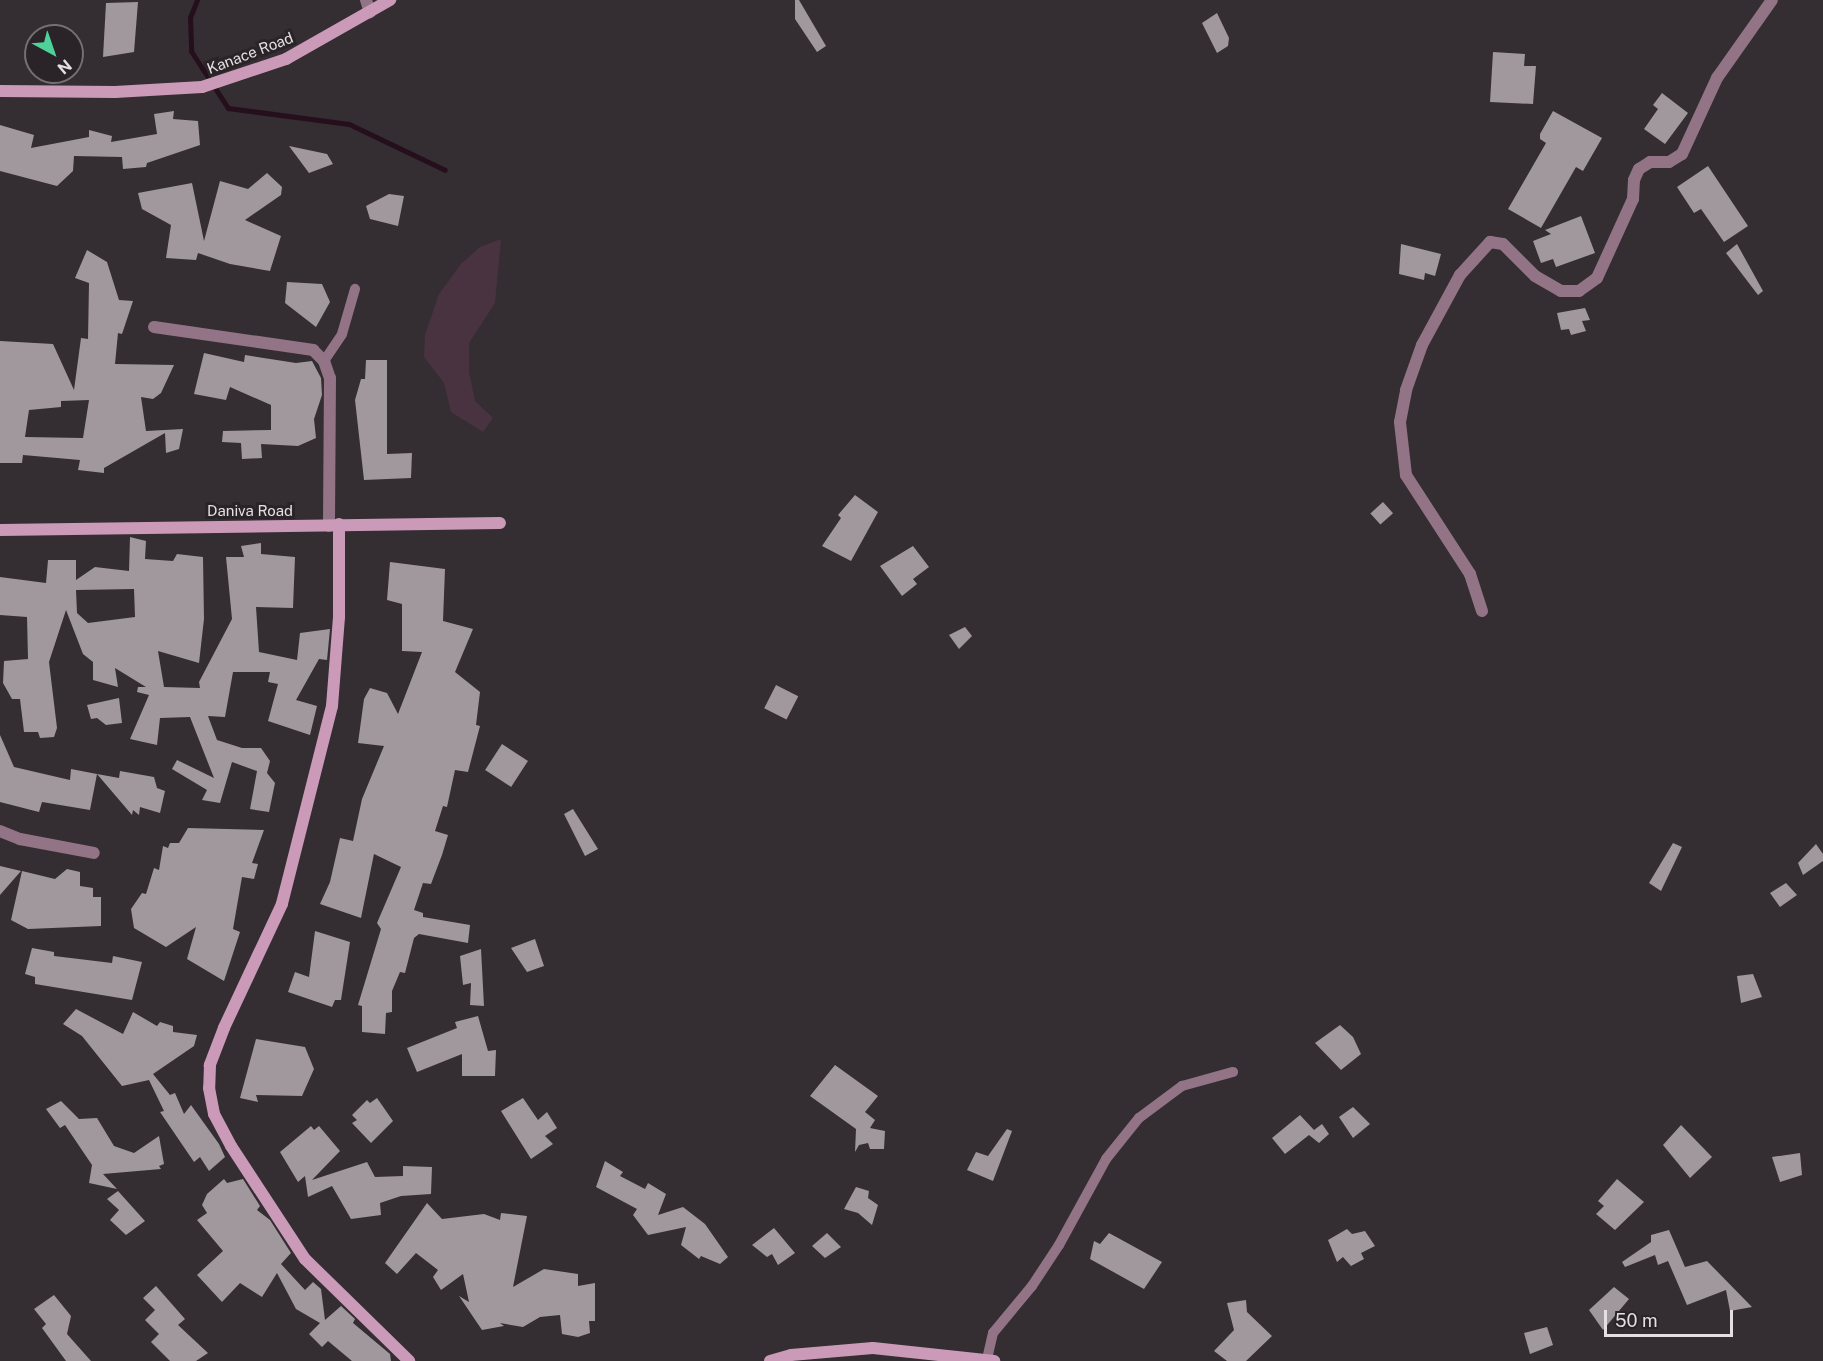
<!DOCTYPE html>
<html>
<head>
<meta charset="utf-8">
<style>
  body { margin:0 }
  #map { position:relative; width:1823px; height:1361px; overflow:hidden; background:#342d31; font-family:"Public Sans",sans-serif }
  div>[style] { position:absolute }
  .green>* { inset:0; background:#493341 }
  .stream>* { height:5px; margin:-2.5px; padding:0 2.5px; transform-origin:2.5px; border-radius:2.5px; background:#250f1d }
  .building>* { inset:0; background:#a0989d; transform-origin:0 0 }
  .lane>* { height:10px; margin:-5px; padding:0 5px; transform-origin:5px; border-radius:5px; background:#927486 }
  .street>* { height:12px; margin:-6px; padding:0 6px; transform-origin:6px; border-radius:6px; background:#927486 }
  .secondary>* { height:12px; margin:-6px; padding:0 6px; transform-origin:6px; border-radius:6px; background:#ca9ab8 }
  span { translate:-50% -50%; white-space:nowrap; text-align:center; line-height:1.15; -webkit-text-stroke:6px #2a2327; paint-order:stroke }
  .street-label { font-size:15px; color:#e4e0e2 }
  .north { position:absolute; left:24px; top:24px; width:60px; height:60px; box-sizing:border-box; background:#2a2327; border:2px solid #746f72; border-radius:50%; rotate:140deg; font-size:16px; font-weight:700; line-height:24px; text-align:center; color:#e4e0e2 }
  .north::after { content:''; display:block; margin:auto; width:21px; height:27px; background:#4dd39a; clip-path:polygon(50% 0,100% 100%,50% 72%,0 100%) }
  .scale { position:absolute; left:1604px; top:1310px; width:129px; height:27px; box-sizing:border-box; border:3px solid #e4e0e2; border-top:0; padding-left:8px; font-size:18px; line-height:21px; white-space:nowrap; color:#e4e0e2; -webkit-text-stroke:4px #2a2327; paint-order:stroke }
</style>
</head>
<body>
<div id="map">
  <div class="green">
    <div style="clip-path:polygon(501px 239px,495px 303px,469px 343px,469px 372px,475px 401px,493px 418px,483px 432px,451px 412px,444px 383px,424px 357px,425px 335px,439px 294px,461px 264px,480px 247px)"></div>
  </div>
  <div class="stream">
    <div style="left:197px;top:0;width:18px;rotate:112deg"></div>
    <div style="left:190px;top:17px;width:34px;rotate:88deg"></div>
    <div style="left:191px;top:51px;width:68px;rotate:57deg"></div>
    <div style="left:228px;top:108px;width:122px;rotate:7.5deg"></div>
    <div style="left:349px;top:124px;width:106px;rotate:25.6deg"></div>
  </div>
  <div class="building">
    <div style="clip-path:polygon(795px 0,799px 0,826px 46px,817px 52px,795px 19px)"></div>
    <div style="clip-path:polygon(138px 2px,134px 52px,103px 57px,106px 3px)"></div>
    <div style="clip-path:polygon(1217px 13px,1229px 38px,1228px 46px,1217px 53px,1202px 23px)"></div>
    <div style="clip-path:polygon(1493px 52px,1525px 54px,1524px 66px,1536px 66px,1533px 104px,1490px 102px)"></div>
    <div style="clip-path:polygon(1662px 93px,1688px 113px,1665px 144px,1644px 129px,1658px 109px,1653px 105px)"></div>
    <div style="clip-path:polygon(174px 111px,173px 119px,198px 121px,200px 145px,147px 163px,146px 167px,123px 169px,122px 157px,74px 156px,73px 171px,57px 186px,0 171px,0 125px,34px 135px,31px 148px,89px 137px,89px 130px,112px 136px,111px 142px,157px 134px,154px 114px)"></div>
    <div style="clip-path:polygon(1553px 111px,1602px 138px,1583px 171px,1576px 167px,1541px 228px,1508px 209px,1546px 143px,1540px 139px,1540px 134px)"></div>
    <div style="clip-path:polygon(289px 146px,327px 154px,333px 164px,309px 173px)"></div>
    <div style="clip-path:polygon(1708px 166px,1748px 226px,1724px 242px,1701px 209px,1694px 213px,1677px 187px)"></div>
    <div style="clip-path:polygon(267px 173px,282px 187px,281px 195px,245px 220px,281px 236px,270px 271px,230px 264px,198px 253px,196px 260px,166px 258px,171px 225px,142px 209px,138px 193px,192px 183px,204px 241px,220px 181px,248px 189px)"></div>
    <div style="clip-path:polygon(389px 194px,404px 196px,398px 226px,370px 219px,366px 206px)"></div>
    <div style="clip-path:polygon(1581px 216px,1595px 253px,1556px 267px,1553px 259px,1541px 263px,1533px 241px,1551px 234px,1545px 230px)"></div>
    <div style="clip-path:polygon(1401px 244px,1441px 254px,1435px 276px,1425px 273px,1424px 280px,1399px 274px)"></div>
    <div style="clip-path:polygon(1737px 244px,1763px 291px,1758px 295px,1726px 253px)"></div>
    <div style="clip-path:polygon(evenodd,87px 250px,107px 262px,119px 300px,133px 301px,122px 334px,118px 333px,115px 364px,174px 365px,161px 393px,153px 399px,141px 397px,146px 431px,183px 429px,179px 449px,166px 453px,165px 433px,104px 468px,104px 473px,78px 470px,80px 460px,23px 455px,22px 463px,0 463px,0 341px,53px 344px,74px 390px,81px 338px,88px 339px,89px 283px,75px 278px,87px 250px,89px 400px,83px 438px,25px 437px,29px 410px,61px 407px,61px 401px,89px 400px)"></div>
    <div style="clip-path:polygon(287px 282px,322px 284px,330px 302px,316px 327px,285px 303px)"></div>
    <div style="clip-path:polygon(1585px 308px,1590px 320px,1582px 321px,1586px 331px,1571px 335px,1569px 329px,1561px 330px,1557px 313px)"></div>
    <div style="clip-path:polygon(204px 353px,244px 362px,245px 355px,296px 363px,312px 361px,321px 378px,322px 395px,314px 419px,316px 438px,298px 446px,261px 444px,262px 458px,242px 459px,241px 443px,222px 442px,223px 431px,271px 430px,271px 405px,230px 387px,226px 400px,194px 394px)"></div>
    <div style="clip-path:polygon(366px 360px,387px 360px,387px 454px,412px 453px,411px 478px,364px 480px,355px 400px,361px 379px,365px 379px)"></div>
    <div style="clip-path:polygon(855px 495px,878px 512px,851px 561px,822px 546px,841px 518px,838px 515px)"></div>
    <div style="left:1383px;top:502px;width:15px;height:17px;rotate:48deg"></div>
    <div style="clip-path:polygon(evenodd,130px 537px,146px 541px,145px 559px,173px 561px,177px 554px,203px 557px,204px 619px,199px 663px,158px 651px,164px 687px,200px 688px,199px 682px,232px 619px,226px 557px,244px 557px,241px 546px,261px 543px,261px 554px,295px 557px,293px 608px,256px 607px,259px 652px,297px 660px,300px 633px,330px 629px,327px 660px,319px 659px,296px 700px,317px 706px,310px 735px,268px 721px,278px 684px,268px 682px,270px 672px,233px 672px,225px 717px,208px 716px,217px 740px,242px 748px,261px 748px,270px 761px,267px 773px,275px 783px,269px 812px,250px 809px,257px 771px,232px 762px,220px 803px,202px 800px,207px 790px,172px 769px,177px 760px,214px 778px,190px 717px,160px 718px,157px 745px,130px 739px,149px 695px,137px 692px,138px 687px,146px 687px,115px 668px,118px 687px,93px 680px,93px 662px,83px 654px,66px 610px,49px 662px,57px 728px,54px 737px,40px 738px,38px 732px,24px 732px,20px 699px,12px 699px,3px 683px,4px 661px,28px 659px,27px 617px,0 615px,0 577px,46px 583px,48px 560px,76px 560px,76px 580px,95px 567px,129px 571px,130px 537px,134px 589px,135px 617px,88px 623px,77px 613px,76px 590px,134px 589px)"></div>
    <div style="clip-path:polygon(913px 546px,929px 567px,913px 579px,917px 584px,902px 596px,880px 566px)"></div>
    <div style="clip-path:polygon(390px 562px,445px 569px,443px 621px,473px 629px,455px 672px,480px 692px,476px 725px,480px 726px,468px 772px,455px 770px,447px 807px,443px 806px,435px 831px,448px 835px,442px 855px,431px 884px,423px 883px,414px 910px,423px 913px,423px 917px,470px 925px,468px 943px,419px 934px,414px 938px,405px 973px,400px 972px,392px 991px,392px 1012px,386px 1013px,385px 1034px,362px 1032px,362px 1006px,358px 1005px,381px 929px,377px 923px,401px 867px,374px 854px,361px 918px,320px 904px,330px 882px,340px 838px,353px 841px,362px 799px,384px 746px,358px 743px,364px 699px,370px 688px,387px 693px,398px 714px,422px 652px,402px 651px,402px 604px,387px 600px)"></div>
    <div style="clip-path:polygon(965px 627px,972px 636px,959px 649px,949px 635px)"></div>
    <div style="left:776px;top:685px;width:25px;height:26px;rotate:27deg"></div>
    <div style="clip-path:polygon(119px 698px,122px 723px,106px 725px,97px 718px,91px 719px,87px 705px)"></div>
    <div style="clip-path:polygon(0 735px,14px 767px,70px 780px,71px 769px,97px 774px,90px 810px,42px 802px,39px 812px,0 802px)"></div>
    <div style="left:502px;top:744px;width:31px;height:31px;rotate:33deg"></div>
    <div style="clip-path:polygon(120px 771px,154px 777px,157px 788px,165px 791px,160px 813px,140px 807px,139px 815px,133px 810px,132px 815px,97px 774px,119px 778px)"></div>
    <div style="clip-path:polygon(573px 809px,598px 849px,585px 856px,564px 814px)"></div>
    <div style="clip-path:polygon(188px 828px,264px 830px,252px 863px,258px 864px,254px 879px,242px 877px,233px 929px,240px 932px,224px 981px,187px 959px,196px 927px,166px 947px,134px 928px,131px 909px,142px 893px,146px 894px,154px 868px,159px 870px,163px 846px,168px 848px,170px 843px,179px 843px)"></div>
    <div style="clip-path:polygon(1673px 843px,1682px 847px,1661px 891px,1649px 883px)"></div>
    <div style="clip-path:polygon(1816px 844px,1823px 854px,1823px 861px,1803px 875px,1798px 863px)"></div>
    <div style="clip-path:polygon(0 866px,21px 871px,0 895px)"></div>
    <div style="clip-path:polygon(67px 869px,80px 872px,80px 886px,93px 888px,93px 897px,101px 897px,101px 926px,28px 929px,11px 920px,22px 871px,55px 879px)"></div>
    <div style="clip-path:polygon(1786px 883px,1797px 895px,1780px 907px,1770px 893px)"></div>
    <div style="clip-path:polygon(315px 931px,350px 942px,341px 1000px,335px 1000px,332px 1007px,288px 992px,295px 972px,309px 977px)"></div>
    <div style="clip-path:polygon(535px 939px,544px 966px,527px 972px,511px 948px)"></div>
    <div style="clip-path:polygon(32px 948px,54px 952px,54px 956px,112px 963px,113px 956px,142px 962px,132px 1000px,35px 984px,35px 977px,25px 974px)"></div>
    <div style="clip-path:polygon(481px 949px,484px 1006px,470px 1005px,471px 983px,463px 985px,460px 956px)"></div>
    <div style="clip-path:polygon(1753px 974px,1762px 997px,1741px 1003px,1737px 976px)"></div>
    <div style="clip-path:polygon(76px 1009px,123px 1034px,133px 1012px,157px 1026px,160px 1022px,173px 1026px,173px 1032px,197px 1035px,194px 1046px,153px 1074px,170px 1095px,175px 1093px,184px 1114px,191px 1105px,219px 1144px,225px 1157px,209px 1171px,200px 1157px,194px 1162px,160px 1112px,164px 1111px,149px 1080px,122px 1086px,82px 1036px,63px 1024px)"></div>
    <div style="clip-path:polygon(478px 1016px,488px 1051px,496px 1050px,495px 1076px,462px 1076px,462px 1054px,417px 1072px,407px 1048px,457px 1028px,455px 1022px)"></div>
    <div style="clip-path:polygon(1340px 1025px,1353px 1037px,1361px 1054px,1341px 1070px,1315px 1043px)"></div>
    <div style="clip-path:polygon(256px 1039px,305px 1047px,314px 1069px,302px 1096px,256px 1095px,258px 1102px,240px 1098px)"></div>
    <div style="clip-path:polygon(835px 1065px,878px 1096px,865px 1112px,875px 1120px,870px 1128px,885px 1131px,884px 1149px,870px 1149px,868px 1143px,859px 1145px,855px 1152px,856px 1129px,810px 1096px)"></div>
    <div style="clip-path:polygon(377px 1098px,393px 1121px,371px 1143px,352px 1123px,357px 1120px,352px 1115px,367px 1100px,370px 1103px)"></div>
    <div style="clip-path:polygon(523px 1098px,538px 1120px,547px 1112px,557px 1128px,545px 1136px,553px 1144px,531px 1159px,501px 1111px)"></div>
    <div style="clip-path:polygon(61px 1101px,79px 1119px,97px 1118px,114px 1146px,134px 1153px,159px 1136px,164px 1164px,159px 1166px,161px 1169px,103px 1174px,117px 1189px,89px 1183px,92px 1165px,65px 1125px,60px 1128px,46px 1109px)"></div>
    <div style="clip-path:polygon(1353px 1107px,1370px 1124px,1353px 1138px,1339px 1117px)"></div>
    <div style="clip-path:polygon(1300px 1115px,1314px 1130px,1322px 1124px,1329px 1134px,1319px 1143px,1309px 1135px,1285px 1154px,1272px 1138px)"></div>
    <div style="clip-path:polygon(1681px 1125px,1712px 1157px,1690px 1178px,1663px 1145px)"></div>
    <div style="clip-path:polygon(311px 1126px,314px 1130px,319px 1126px,340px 1151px,312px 1180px,367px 1162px,375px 1177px,403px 1176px,403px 1166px,432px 1167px,431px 1194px,401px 1196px,380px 1203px,381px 1215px,351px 1219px,332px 1186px,308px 1197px,305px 1176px,298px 1182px,280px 1152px)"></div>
    <div style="clip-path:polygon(1007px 1129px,1012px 1131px,993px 1181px,967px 1170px,976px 1152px,988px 1156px)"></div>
    <div style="clip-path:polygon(1800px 1153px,1802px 1175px,1780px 1182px,1772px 1157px)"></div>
    <div style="clip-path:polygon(605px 1161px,623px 1172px,620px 1176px,645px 1189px,648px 1183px,666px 1194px,658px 1215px,683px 1207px,705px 1224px,728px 1257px,720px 1264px,701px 1256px,699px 1259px,681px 1245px,686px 1227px,648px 1235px,633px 1215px,637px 1209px,596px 1187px)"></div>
    <div style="clip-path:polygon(224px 1179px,227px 1183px,243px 1179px,260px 1206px,257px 1210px,270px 1220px,291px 1253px,281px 1264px,305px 1290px,313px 1282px,321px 1289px,325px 1320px,341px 1306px,355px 1319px,353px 1323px,390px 1354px,391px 1361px,352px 1361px,328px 1341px,322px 1347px,309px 1334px,320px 1323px,296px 1309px,277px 1273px,262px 1297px,240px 1283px,222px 1302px,197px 1275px,223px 1251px,197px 1220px,207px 1213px,202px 1205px,207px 1194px)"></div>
    <div style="clip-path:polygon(1617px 1179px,1644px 1202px,1615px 1230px,1596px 1214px,1604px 1206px,1598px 1201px)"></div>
    <div style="clip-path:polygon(856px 1187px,869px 1191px,868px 1198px,878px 1205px,872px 1225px,858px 1213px,844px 1209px)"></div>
    <div style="clip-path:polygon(118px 1191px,145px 1221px,126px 1235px,110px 1220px,119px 1210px,107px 1199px)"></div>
    <div style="clip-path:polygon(427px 1203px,442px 1219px,484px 1214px,500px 1220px,501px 1213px,527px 1216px,513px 1287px,544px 1269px,578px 1274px,578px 1286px,595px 1283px,595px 1321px,589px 1321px,590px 1333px,578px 1337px,562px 1334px,560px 1315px,540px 1317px,523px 1327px,500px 1323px,504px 1326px,482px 1330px,459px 1296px,469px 1302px,463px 1274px,441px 1290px,433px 1277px,438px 1270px,416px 1253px,397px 1274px,385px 1263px)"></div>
    <div style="clip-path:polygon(774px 1228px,795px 1253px,778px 1265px,772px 1254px,767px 1257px,752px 1245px)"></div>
    <div style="clip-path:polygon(1347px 1229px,1352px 1234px,1365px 1231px,1375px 1246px,1361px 1253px,1364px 1259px,1351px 1266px,1343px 1257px,1337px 1262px,1328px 1240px)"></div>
    <div style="clip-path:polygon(1669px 1230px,1685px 1267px,1707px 1261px,1752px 1307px,1730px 1311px,1726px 1290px,1687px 1305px,1668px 1261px,1658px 1265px,1655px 1255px,1625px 1267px,1622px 1262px,1651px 1242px,1651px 1235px)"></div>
    <div style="clip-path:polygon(827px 1233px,841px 1247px,825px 1258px,812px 1246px)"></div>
    <div style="clip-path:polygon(1109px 1233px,1162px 1262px,1144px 1289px,1090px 1259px,1094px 1241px,1100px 1244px)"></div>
    <div style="clip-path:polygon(156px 1286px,185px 1319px,178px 1325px,208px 1353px,196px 1361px,170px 1361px,151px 1342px,159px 1334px,145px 1320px,155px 1310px,143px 1298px)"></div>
    <div style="clip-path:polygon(1614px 1287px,1629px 1299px,1603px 1330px,1589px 1310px)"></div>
    <div style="clip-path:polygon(54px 1295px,71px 1316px,67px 1334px,91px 1361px,66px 1361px,42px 1328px,46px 1324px,34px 1309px)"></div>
    <div style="clip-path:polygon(1246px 1300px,1247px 1312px,1272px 1336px,1246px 1361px,1227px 1361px,1214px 1351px,1234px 1330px,1227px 1303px)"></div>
    <div style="clip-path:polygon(1547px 1327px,1553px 1345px,1530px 1354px,1524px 1333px)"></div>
  </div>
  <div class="lane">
    <div style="left:324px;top:361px;width:32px;rotate:-56deg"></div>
    <div style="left:342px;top:334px;width:47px;rotate:-73.9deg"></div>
    <div style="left:987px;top:1359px;width:27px;rotate:-77deg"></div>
    <div style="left:993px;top:1333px;width:61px;rotate:-50.3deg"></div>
    <div style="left:1032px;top:1286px;width:49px;rotate:-56.6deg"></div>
    <div style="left:1059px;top:1245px;width:98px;rotate:-61.3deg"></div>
    <div style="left:1106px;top:1159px;width:53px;rotate:-51.2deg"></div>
    <div style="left:1139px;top:1118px;width:54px;rotate:-36.7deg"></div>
    <div style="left:1182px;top:1086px;width:53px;rotate:-15.4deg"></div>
  </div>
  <div class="street">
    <div style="left:366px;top:0;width:13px;rotate:72deg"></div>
    <div style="left:154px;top:327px;width:161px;rotate:8.2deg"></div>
    <div style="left:313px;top:350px;width:16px;rotate:45deg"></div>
    <div style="left:324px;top:361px;width:18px;rotate:71deg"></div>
    <div style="left:330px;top:378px;width:148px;rotate:90.4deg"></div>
    <div style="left:1482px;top:611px;width:39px;rotate:-108deg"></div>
    <div style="left:1470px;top:574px;width:118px;rotate:-122.9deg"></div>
    <div style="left:1406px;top:475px;width:53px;rotate:-96.5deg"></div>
    <div style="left:1400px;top:422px;width:33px;rotate:-79deg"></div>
    <div style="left:1406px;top:390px;width:48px;rotate:-70.4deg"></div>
    <div style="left:1422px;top:345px;width:80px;rotate:-61.5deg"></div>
    <div style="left:1460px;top:275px;width:45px;rotate:-47.7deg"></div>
    <div style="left:1490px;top:242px;width:13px;rotate:9deg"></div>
    <div style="left:1503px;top:244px;width:45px;rotate:45deg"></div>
    <div style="left:1535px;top:276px;width:30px;rotate:30deg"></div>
    <div style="left:1561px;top:291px;width:18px"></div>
    <div style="left:1579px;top:291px;width:22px;rotate:-36deg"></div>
    <div style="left:1597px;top:278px;width:87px;rotate:-65.5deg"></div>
    <div style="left:1633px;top:199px;width:19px;rotate:-87deg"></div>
    <div style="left:1634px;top:180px;width:12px;rotate:-66deg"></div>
    <div style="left:1639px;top:169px;width:13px;rotate:-32deg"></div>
    <div style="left:1650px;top:162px;width:19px"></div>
    <div style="left:1669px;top:162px;width:15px;rotate:-32deg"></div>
    <div style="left:1682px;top:154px;width:84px;rotate:-65.3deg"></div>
    <div style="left:1717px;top:78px;width:95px;rotate:-54.8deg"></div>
    <div style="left:0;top:831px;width:22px;rotate:22deg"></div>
    <div style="left:20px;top:839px;width:75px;rotate:10.7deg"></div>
  </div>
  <div class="secondary">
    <div style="left:0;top:91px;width:115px;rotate:0.5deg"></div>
    <div style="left:115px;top:92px;width:87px;rotate:-3.3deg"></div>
    <div style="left:202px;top:87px;width:89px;rotate:-18.4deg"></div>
    <div style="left:286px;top:59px;width:120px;rotate:-29.6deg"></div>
    <div style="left:339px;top:524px;width:93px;rotate:90deg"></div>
    <div style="left:339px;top:617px;width:89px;rotate:94.5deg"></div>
    <div style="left:332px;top:706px;width:204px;rotate:104.2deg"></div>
    <div style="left:282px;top:904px;width:137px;rotate:115.1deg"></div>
    <div style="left:224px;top:1028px;width:40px;rotate:111deg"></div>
    <div style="left:210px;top:1065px;width:23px;rotate:92deg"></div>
    <div style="left:209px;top:1088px;width:26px;rotate:79deg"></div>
    <div style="left:214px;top:1114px;width:36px;rotate:62deg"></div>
    <div style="left:231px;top:1146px;width:135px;rotate:56.8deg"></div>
    <div style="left:305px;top:1259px;width:146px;rotate:44.4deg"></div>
    <div style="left:0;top:530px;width:500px;rotate:-0.8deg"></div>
    <div style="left:770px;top:1361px;width:22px;rotate:-16deg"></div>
    <div style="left:791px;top:1355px;width:82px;rotate:-4.9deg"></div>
    <div style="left:873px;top:1348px;width:122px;rotate:6.1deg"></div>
  </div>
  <div class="street-label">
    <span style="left:250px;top:53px;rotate:-21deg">Kanace Road</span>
    <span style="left:250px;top:511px">Daniva Road</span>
  </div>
  <div class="north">N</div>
  <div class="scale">50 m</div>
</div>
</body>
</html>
